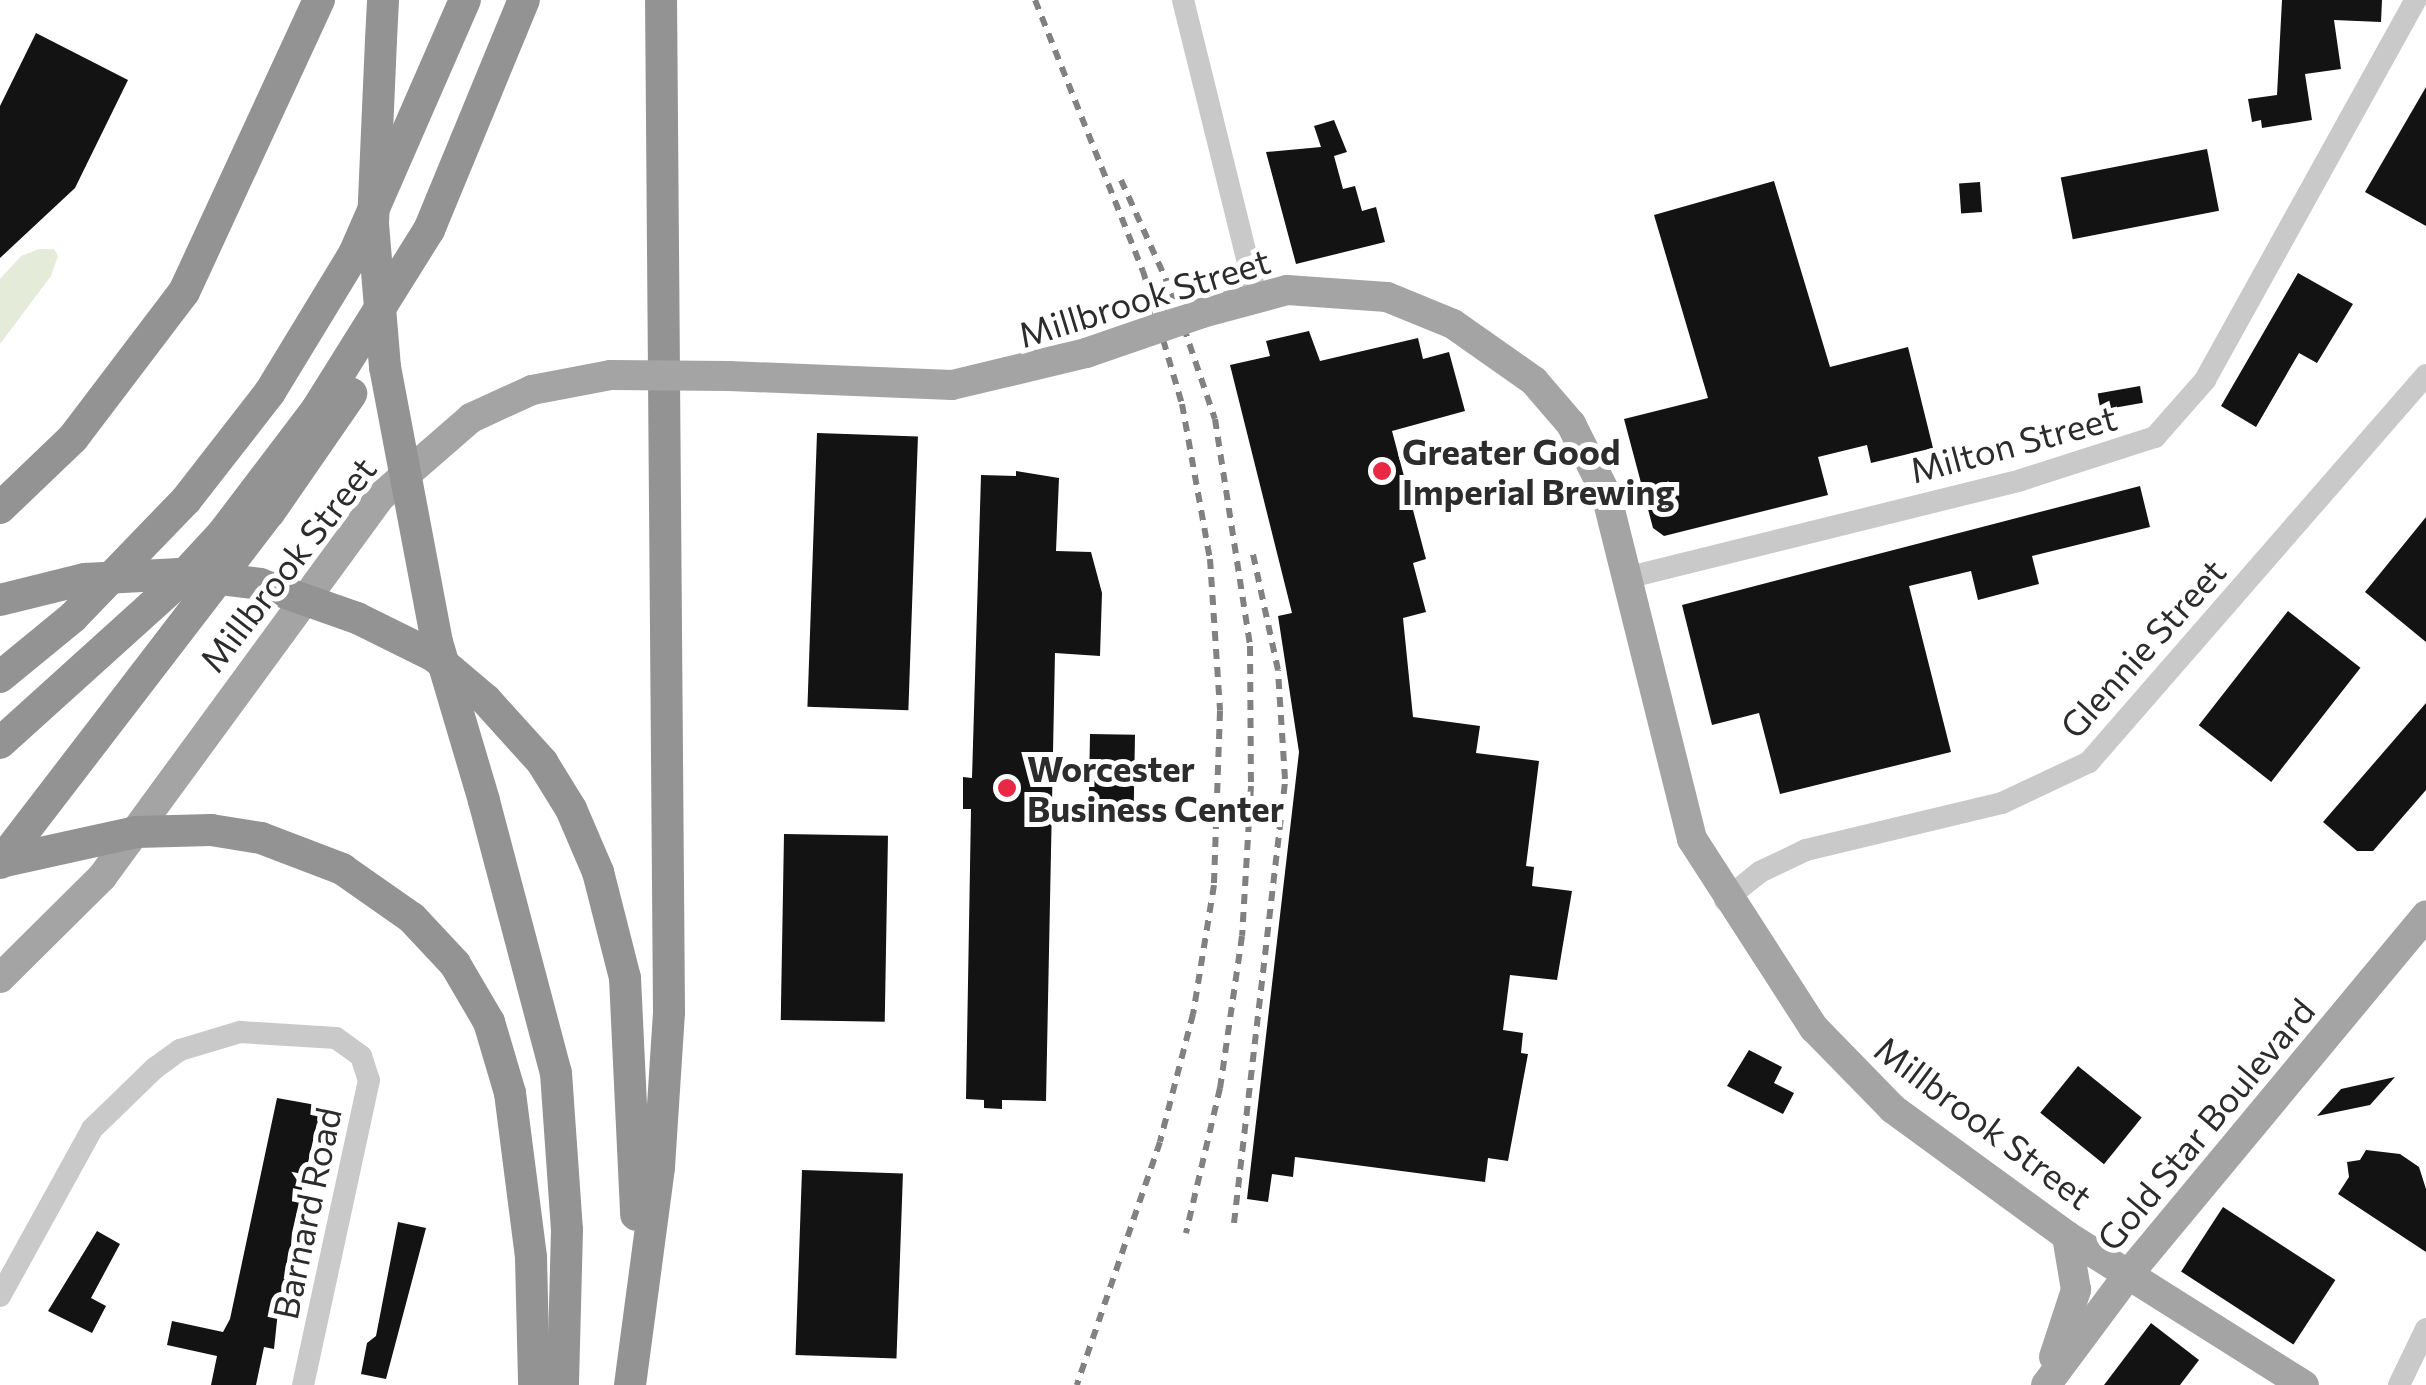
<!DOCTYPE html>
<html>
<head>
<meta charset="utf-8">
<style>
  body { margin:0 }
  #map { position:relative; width:2426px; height:1385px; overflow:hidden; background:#fff; font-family:Commissioner,sans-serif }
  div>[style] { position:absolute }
  .green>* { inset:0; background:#e4ebd9 }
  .building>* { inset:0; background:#131313; transform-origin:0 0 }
  .minor>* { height:22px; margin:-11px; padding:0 11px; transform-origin:11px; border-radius:11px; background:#c9c9c9 }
  .major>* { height:30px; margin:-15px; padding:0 15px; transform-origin:15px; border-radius:15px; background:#a4a4a4 }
  .highway>* { height:32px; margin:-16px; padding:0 16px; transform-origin:16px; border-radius:16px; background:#939393 }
  .rail>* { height:6px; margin-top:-3px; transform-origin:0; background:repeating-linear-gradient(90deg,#818181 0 10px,transparent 0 18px) }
  .major-bridge>* { height:30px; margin:-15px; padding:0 15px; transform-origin:15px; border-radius:15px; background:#a4a4a4 }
  .highway-bridge>* { height:32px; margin:-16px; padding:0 16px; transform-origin:16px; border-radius:16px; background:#939393 }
  .dots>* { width:28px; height:28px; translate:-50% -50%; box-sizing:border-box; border:5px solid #fff; border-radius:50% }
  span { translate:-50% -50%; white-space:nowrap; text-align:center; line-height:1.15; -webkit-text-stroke:10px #fff; paint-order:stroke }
  .street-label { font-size:35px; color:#2c2c2c }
  .poi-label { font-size:35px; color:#2c2c2c; font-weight:700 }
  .left { translate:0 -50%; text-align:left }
</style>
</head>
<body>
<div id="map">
  <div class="green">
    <div style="clip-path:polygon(39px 249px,54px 249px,58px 256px,51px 276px,0 344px,0 279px,21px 256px)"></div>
  </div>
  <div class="building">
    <div style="clip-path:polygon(2282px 0,2382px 0,2381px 22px,2334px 20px,2341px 69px,2305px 74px,2312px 120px,2262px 128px,2261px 120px,2252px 122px,2248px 99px,2277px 95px)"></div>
    <div style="clip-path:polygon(36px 33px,128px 80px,75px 188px,0 258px,0 106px)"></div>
    <div style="clip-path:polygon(2426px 87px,2426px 226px,2365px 192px)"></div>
    <div style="clip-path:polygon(1334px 120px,1347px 152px,1334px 156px,1343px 189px,1355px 186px,1362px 211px,1376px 207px,1385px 242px,1296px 264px,1266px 152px,1321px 147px,1314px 126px)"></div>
    <div style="left:2207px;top:149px;width:63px;height:149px;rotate:79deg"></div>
    <div style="clip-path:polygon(1774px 181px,1830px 367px,1908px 347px,1933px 448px,1871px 463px,1867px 445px,1818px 457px,1828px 495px,1664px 536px,1653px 528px,1624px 419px,1708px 398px,1654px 215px)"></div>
    <div style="left:1980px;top:182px;width:30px;height:21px;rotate:86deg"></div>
    <div style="clip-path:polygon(2298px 273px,2353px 304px,2317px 363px,2299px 353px,2256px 427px,2221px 406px)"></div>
    <div style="clip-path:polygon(1309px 331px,1320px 361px,1418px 338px,1423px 359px,1449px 352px,1465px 411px,1392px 431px,1426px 559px,1413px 563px,1426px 612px,1403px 618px,1413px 717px,1480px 726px,1476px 753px,1539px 761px,1526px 866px,1534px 867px,1532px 886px,1572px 891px,1557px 980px,1510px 975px,1503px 1030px,1523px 1033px,1521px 1053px,1528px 1054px,1508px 1161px,1488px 1158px,1485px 1182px,1295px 1157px,1293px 1177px,1272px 1174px,1268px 1202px,1247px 1199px,1299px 752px,1278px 616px,1292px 613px,1230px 365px,1270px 356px,1266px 341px)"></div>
    <div style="left:2140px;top:386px;width:17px;height:43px;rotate:80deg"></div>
    <div style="left:817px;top:433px;width:101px;height:274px;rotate:2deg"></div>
    <div style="clip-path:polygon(1016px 471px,1059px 478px,1056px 551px,1091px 552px,1102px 593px,1100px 656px,1055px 653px,1046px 1101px,1002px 1100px,1002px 1109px,984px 1108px,984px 1100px,966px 1099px,971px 809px,963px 809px,963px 777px,972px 778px,981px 475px,1016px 476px)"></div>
    <div style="clip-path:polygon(2140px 486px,2150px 527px,2032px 556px,2039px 584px,1978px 600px,1971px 571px,1909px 586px,1951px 752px,1780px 794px,1759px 713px,1712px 725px,1682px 605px)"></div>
    <div style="clip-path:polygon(2426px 517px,2426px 642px,2365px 592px)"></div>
    <div style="left:2288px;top:611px;width:92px;height:145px;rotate:38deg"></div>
    <div style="clip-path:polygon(2426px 703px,2426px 790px,2373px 851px,2357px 851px,2323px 822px)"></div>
    <div style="left:1090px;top:734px;width:45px;height:73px;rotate:1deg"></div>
    <div style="left:784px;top:834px;width:104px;height:186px;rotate:1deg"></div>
    <div style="clip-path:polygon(1749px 1050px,1782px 1067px,1774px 1083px,1794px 1093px,1783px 1114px,1727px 1086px)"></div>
    <div style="left:2078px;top:1066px;width:82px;height:60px;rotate:39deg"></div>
    <div style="clip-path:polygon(2395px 1077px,2370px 1105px,2317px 1116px,2341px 1089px)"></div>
    <div style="clip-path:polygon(277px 1098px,327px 1107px,323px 1125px,317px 1123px,292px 1233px,287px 1294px,280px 1292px,274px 1349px,264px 1347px,256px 1385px,211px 1385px,217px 1356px,167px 1345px,172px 1321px,223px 1332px,230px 1319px)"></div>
    <div style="clip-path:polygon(2366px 1150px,2400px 1154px,2419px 1167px,2426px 1189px,2426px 1252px,2338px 1194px,2349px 1177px,2347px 1162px,2360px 1160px)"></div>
    <div style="left:802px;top:1170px;width:101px;height:185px;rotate:2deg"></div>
    <div style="left:2223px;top:1207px;width:134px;height:77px;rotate:33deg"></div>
    <div style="clip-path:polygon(398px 1222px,426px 1228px,386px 1379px,361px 1374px,367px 1343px,376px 1336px)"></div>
    <div style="clip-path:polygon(97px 1231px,120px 1244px,91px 1298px,106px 1306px,92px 1333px,48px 1311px)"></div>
    <div style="clip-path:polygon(2151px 1323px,2199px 1360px,2180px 1385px,2104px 1385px)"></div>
  </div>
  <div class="minor">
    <div style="left:1183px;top:0;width:304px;rotate:76.1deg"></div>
    <div style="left:1626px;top:578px;width:407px;rotate:-13.9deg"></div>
    <div style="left:2021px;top:480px;width:141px;rotate:-17.8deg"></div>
    <div style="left:2155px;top:437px;width:76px;rotate:-48.7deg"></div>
    <div style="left:2205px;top:380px;width:435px;rotate:-61deg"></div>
    <div style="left:1725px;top:900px;width:45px;rotate:-38.7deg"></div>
    <div style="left:1760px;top:872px;width:51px;rotate:-25.6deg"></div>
    <div style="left:1806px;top:850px;width:202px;rotate:-13.5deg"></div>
    <div style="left:2002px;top:803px;width:96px;rotate:-25.2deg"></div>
    <div style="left:2089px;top:762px;width:513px;rotate:-48.95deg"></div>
    <div style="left:0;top:1296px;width:191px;rotate:-61.1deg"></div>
    <div style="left:92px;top:1129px;width:88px;rotate:-44.1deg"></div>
    <div style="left:155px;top:1068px;width:31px;rotate:-36deg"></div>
    <div style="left:180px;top:1050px;width:63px;rotate:-16.7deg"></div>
    <div style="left:240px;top:1032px;width:96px;rotate:3.6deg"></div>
    <div style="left:336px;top:1038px;width:31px;rotate:36deg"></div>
    <div style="left:361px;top:1056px;width:25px;rotate:72deg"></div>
    <div style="left:369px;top:1080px;width:312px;rotate:102.2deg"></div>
    <div style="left:2399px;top:1385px;width:62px;rotate:-64.3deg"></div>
  </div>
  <div class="major">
    <div style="left:1202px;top:313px;width:88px;rotate:-15.1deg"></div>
    <div style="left:1287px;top:290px;width:100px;rotate:4deg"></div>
    <div style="left:1387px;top:297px;width:71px;rotate:22.2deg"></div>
    <div style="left:1453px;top:324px;width:99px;rotate:35.1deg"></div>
    <div style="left:1534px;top:381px;width:57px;rotate:49.3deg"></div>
    <div style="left:1571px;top:424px;width:78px;rotate:63.4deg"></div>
    <div style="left:1606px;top:494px;width:356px;rotate:76deg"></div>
    <div style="left:1692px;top:839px;width:225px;rotate:57.2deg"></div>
    <div style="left:1814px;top:1028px;width:113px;rotate:45.7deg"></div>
    <div style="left:1893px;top:1109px;width:215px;rotate:36.1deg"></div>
    <div style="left:2067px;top:1236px;width:280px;rotate:32.2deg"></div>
    <div style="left:729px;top:376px;width:223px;rotate:2.3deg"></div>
    <div style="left:952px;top:385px;width:138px;rotate:-13.4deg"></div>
    <div style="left:0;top:978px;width:144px;rotate:-44.7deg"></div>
    <div style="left:102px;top:877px;width:469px;rotate:-53.8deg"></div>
    <div style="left:379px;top:498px;width:122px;rotate:-41deg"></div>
    <div style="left:471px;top:418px;width:67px;rotate:-24.7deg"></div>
    <div style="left:532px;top:390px;width:80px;rotate:-10.8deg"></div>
    <div style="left:2054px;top:1357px;width:71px;rotate:-71.8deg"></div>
    <div style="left:2076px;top:1290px;width:55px;rotate:-99.5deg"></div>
    <div style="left:2046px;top:1385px;width:142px;rotate:-53.3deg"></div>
    <div style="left:2131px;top:1271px;width:462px;rotate:-50.3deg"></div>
  </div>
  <div class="highway">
    <div style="left:381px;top:40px;width:40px;rotate:-87.1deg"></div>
    <div style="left:0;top:508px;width:101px;rotate:-43.8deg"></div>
    <div style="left:73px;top:438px;width:183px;rotate:-52.8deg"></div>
    <div style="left:184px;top:292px;width:322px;rotate:-65.2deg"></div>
    <div style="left:357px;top:618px;width:86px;rotate:26.3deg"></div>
    <div style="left:434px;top:656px;width:68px;rotate:40.2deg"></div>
    <div style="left:486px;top:700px;width:84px;rotate:47.9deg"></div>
    <div style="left:542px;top:762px;width:55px;rotate:58.3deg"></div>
    <div style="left:571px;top:809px;width:69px;rotate:66.8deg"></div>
    <div style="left:598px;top:872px;width:109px;rotate:75.7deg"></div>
    <div style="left:625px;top:978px;width:237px;rotate:87.3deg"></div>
    <div style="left:0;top:677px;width:94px;rotate:-39.4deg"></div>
    <div style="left:73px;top:617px;width:163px;rotate:-46deg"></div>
    <div style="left:186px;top:500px;width:137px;rotate:-52.1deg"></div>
    <div style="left:270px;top:392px;width:162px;rotate:-58.7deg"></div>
    <div style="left:354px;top:254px;width:277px;rotate:-66.4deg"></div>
    <div style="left:0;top:743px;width:234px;rotate:-42.1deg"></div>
    <div style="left:174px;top:586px;width:72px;rotate:-47.2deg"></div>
    <div style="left:223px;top:533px;width:156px;rotate:-52.8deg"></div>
    <div style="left:317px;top:409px;width:211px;rotate:-58deg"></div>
    <div style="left:429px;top:230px;width:249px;rotate:-67.6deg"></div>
    <div style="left:484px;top:801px;width:281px;rotate:75.2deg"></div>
    <div style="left:556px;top:1073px;width:157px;rotate:86deg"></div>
    <div style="left:567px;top:1230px;width:155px;rotate:91.5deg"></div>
    <div style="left:261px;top:838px;width:87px;rotate:20.9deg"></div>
    <div style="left:342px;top:869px;width:85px;rotate:35deg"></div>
    <div style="left:412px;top:918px;width:63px;rotate:46.9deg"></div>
    <div style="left:455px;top:964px;width:67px;rotate:59.6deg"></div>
    <div style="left:489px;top:1022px;width:74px;rotate:73.5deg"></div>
    <div style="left:510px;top:1093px;width:166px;rotate:82.7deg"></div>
    <div style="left:531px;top:1258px;width:127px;rotate:88.6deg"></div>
    <div style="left:0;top:863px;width:441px;rotate:-52.5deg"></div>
    <div style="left:269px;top:513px;width:145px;rotate:-55.4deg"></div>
    <div style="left:630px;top:1385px;width:220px;rotate:-82.4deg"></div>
    <div style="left:659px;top:1167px;width:155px;rotate:-86.3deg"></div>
    <div style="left:669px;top:1012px;width:1012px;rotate:-90.45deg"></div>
  </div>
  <div class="rail">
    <div style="left:1035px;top:0;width:292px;rotate:68.3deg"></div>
    <div style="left:1143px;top:271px;width:139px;rotate:73.7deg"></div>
    <div style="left:1182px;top:404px;width:158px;rotate:79.8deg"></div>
    <div style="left:1210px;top:559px;width:152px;rotate:86.2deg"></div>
    <div style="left:1220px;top:711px;width:174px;rotate:92deg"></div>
    <div style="left:1214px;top:885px;width:131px;rotate:99.2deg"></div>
    <div style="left:1193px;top:1014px;width:132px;rotate:104.5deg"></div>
    <div style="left:1160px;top:1142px;width:257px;rotate:108.9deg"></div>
    <div style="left:1121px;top:180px;width:124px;rotate:65.7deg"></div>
    <div style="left:1172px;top:293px;width:133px;rotate:71.2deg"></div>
    <div style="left:1215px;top:419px;width:230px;rotate:81.2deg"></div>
    <div style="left:1250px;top:646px;width:140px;rotate:89.6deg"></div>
    <div style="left:1251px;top:786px;width:150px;rotate:93.4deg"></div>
    <div style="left:1242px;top:936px;width:154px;rotate:98.2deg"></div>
    <div style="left:1220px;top:1088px;width:149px;rotate:103.2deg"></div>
    <div style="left:1234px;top:1223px;width:447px;rotate:-83.4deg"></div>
    <div style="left:1285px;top:779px;width:109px;rotate:-93.7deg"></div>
    <div style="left:1278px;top:670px;width:119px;rotate:-102.2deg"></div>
  </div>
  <div class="major-bridge">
    <div style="left:1086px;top:353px;width:123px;rotate:-19deg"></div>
    <div style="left:611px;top:375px;width:118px;rotate:0.5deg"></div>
  </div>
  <div class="highway-bridge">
    <div style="left:381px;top:40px;width:184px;rotate:92.5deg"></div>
    <div style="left:373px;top:224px;width:144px;rotate:85.2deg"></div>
    <div style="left:385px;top:367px;width:280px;rotate:79.3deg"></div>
    <div style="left:437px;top:642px;width:166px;rotate:73.5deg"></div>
    <div style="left:0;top:600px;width:88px;rotate:-13.9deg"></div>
    <div style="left:85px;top:579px;width:94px;rotate:-3deg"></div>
    <div style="left:179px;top:574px;width:82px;rotate:7deg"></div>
    <div style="left:260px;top:584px;width:103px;rotate:19.3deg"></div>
    <div style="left:0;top:862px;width:139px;rotate:-12.4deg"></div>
    <div style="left:136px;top:832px;width:75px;rotate:-1.5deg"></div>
    <div style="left:211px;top:830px;width:51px;rotate:9.1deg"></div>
  </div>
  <div class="dots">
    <div style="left:1382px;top:471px;background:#e92846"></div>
    <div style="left:1007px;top:788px;background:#e92846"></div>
  </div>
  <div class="street-label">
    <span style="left:1144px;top:297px;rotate:-17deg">Millbrook Street</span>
    <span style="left:2013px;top:443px;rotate:-15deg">Milton Street</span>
    <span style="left:287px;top:564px;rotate:-52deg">Millbrook Street</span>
    <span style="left:2142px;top:648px;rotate:-48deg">Glennie Street</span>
    <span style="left:1984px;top:1122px;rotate:37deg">Millbrook Street</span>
    <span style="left:2205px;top:1124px;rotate:-50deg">Gold Star Boulevard</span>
    <span style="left:306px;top:1213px;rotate:-78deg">Barnard Road</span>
  </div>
  <div class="poi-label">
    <span class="left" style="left:1402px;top:471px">Greater Good<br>Imperial Brewing</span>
    <span class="left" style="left:1027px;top:788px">Worcester<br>Business Center</span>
  </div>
</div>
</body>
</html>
